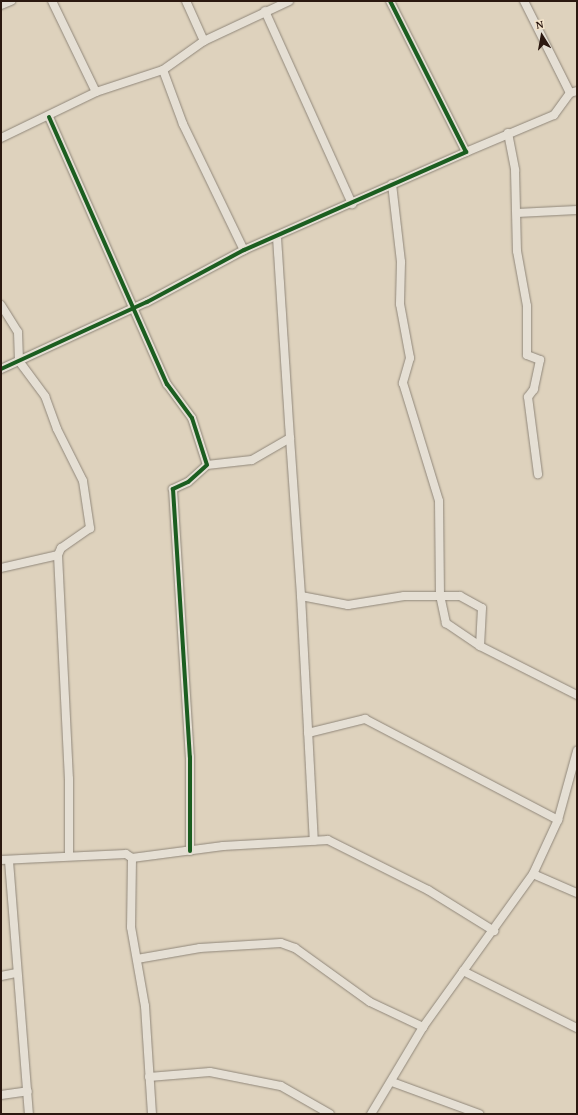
<!DOCTYPE html>
<html>
<head>
<meta charset="utf-8">
<style>
  body { margin:0 }
  #map { position:relative; width:578px; height:1115px; overflow:hidden; background:#ded2bd; font-family:"Gentium Book Plus",serif }
  div>[style] { position:absolute }
  .roads { filter:drop-shadow(0 0 1px #90877a) drop-shadow(0 0 1px #90877a) }
  .street>* { height:8px; margin:-4px; padding:0 4px; transform-origin:4px; border-radius:4px; background:#e5dfd4 }
  .cycleway>* { height:4px; margin:-2px; padding:0 2px; transform-origin:2px; border-radius:2px; background:#1b5e20 }
  span { translate:-50% -50%; white-space:nowrap; text-align:center; line-height:1.15; -webkit-text-stroke:3px #f3e4cb; paint-order:stroke }
  .frame { position:absolute; inset:0; border:2px solid #2b1810; pointer-events:none }
  .north { position:absolute; left:522px; top:16px; width:40px; height:40px; -webkit-text-stroke:3px #f3e4cb; paint-order:stroke; rotate:349deg; font-size:11px; font-weight:700; line-height:16px; text-align:center; color:#2b1810 }
  .north::after { content:''; display:block; margin:auto; width:14px; height:18px; background:#2b1810; clip-path:polygon(50% 0,100% 100%,50% 72%,0 100%) }
</style>
</head>
<body>
<div id="map">
  <div class="roads">
    <div class="street">
      <div style="left:52px;top:1px;width:101px;rotate:64.2deg"></div>
      <div style="left:186px;top:1px;width:44px;rotate:65.8deg"></div>
      <div style="left:524px;top:1px;width:103px;rotate:63.4deg"></div>
      <div style="left:570px;top:93px;width:7px;rotate:-16deg"></div>
      <div style="left:1px;top:5px;width:11px;rotate:-22deg"></div>
      <div style="left:265px;top:11px;width:212px;rotate:65.7deg"></div>
      <div style="left:163px;top:70px;width:58px;rotate:69.7deg"></div>
      <div style="left:183px;top:124px;width:140px;rotate:64.2deg"></div>
      <div style="left:49px;top:117px;width:292px;rotate:66.2deg"></div>
      <div style="left:167px;top:384px;width:42px;rotate:53.7deg"></div>
      <div style="left:192px;top:418px;width:49px;rotate:72.3deg"></div>
      <div style="left:207px;top:465px;width:25px;rotate:138deg"></div>
      <div style="left:188px;top:482px;width:17px;rotate:155deg"></div>
      <div style="left:173px;top:489px;width:269px;rotate:86.4deg"></div>
      <div style="left:190px;top:757px;width:94px;rotate:90deg"></div>
      <div style="left:508px;top:133px;width:38px;rotate:79deg"></div>
      <div style="left:515px;top:170px;width:81px;rotate:88.6deg"></div>
      <div style="left:517px;top:251px;width:56px;rotate:79.7deg"></div>
      <div style="left:527px;top:306px;width:49px;rotate:90deg"></div>
      <div style="left:527px;top:355px;width:14px;rotate:21deg"></div>
      <div style="left:540px;top:360px;width:30px;rotate:102deg"></div>
      <div style="left:534px;top:389px;width:10px;rotate:127deg"></div>
      <div style="left:528px;top:397px;width:78px;rotate:82.6deg"></div>
      <div style="left:1px;top:138px;width:106px;rotate:-25.8deg"></div>
      <div style="left:96px;top:92px;width:71px;rotate:-18.2deg"></div>
      <div style="left:163px;top:70px;width:50px;rotate:-35.3deg"></div>
      <div style="left:204px;top:41px;width:94px;rotate:-25.2deg"></div>
      <div style="left:466px;top:152px;width:95px;rotate:-22.8deg"></div>
      <div style="left:554px;top:115px;width:27px;rotate:-54deg"></div>
      <div style="left:392px;top:184px;width:79px;rotate:83.4deg"></div>
      <div style="left:401px;top:262px;width:42px;rotate:91.4deg"></div>
      <div style="left:400px;top:304px;width:55px;rotate:79.5deg"></div>
      <div style="left:410px;top:358px;width:26px;rotate:106deg"></div>
      <div style="left:403px;top:383px;width:123px;rotate:73deg"></div>
      <div style="left:439px;top:501px;width:94px;rotate:89.4deg"></div>
      <div style="left:440px;top:595px;width:29px;rotate:78deg"></div>
      <div style="left:446px;top:623px;width:41px;rotate:34.1deg"></div>
      <div style="left:517px;top:213px;width:60px;rotate:-2.9deg"></div>
      <div style="left:1px;top:305px;width:32px;rotate:58deg"></div>
      <div style="left:18px;top:332px;width:29px;rotate:88deg"></div>
      <div style="left:19px;top:361px;width:44px;rotate:53.4deg"></div>
      <div style="left:45px;top:396px;width:35px;rotate:70deg"></div>
      <div style="left:57px;top:429px;width:58px;rotate:63.4deg"></div>
      <div style="left:83px;top:481px;width:48px;rotate:81.5deg"></div>
      <div style="left:90px;top:528px;width:35px;rotate:145deg"></div>
      <div style="left:61px;top:548px;width:8px;rotate:113deg"></div>
      <div style="left:58px;top:555px;width:224px;rotate:87.2deg"></div>
      <div style="left:69px;top:779px;width:76px;rotate:90deg"></div>
      <div style="left:1px;top:369px;width:161px;rotate:-24.7deg"></div>
      <div style="left:147px;top:302px;width:110px;rotate:-28.2deg"></div>
      <div style="left:244px;top:250px;width:243px;rotate:-23.8deg"></div>
      <div style="left:466px;top:152px;width:169px;rotate:-116.7deg"></div>
      <div style="left:290px;top:438px;width:158px;rotate:86deg"></div>
      <div style="left:301px;top:596px;width:48px;rotate:10.8deg"></div>
      <div style="left:348px;top:605px;width:57px;rotate:-9.1deg"></div>
      <div style="left:404px;top:596px;width:56px"></div>
      <div style="left:460px;top:596px;width:25px;rotate:29deg"></div>
      <div style="left:482px;top:608px;width:38px;rotate:93deg"></div>
      <div style="left:480px;top:646px;width:109px;rotate:26.8deg"></div>
      <div style="left:207px;top:465px;width:45px;rotate:-6.3deg"></div>
      <div style="left:252px;top:460px;width:44px;rotate:-30.1deg"></div>
      <div style="left:290px;top:438px;width:200px;rotate:-93.7deg"></div>
      <div style="left:1px;top:568px;width:58px;rotate:-12.8deg"></div>
      <div style="left:301px;top:596px;width:245px;rotate:87deg"></div>
      <div style="left:308px;top:733px;width:59px;rotate:-13.8deg"></div>
      <div style="left:365px;top:719px;width:218px;rotate:27.6deg"></div>
      <div style="left:132px;top:858px;width:69px;rotate:90.8deg"></div>
      <div style="left:131px;top:927px;width:80px;rotate:80deg"></div>
      <div style="left:145px;top:1006px;width:108px;rotate:86.3deg"></div>
      <div style="left:1px;top:860px;width:125px;rotate:-2.7deg"></div>
      <div style="left:126px;top:854px;width:7px;rotate:34deg"></div>
      <div style="left:132px;top:858px;width:92px;rotate:-7.5deg"></div>
      <div style="left:223px;top:846px;width:105px;rotate:-3.3deg"></div>
      <div style="left:328px;top:840px;width:112px;rotate:26.6deg"></div>
      <div style="left:428px;top:890px;width:78px;rotate:31.8deg"></div>
      <div style="left:9px;top:861px;width:254px;rotate:85.5deg"></div>
      <div style="left:533px;top:874px;width:48px;rotate:23.4deg"></div>
      <div style="left:137px;top:959px;width:64px;rotate:-9.9deg"></div>
      <div style="left:200px;top:948px;width:81px;rotate:-3.5deg"></div>
      <div style="left:281px;top:943px;width:15px;rotate:20deg"></div>
      <div style="left:295px;top:948px;width:92px;rotate:35.8deg"></div>
      <div style="left:370px;top:1002px;width:59px;rotate:25.3deg"></div>
      <div style="left:463px;top:971px;width:127px;rotate:26.6deg"></div>
      <div style="left:1px;top:976px;width:16px;rotate:-11deg"></div>
      <div style="left:149px;top:1077px;width:61px;rotate:-4.7deg"></div>
      <div style="left:210px;top:1072px;width:72px;rotate:11.2deg"></div>
      <div style="left:281px;top:1086px;width:56px;rotate:29.7deg"></div>
      <div style="left:392px;top:1082px;width:93px;rotate:20.2deg"></div>
      <div style="left:1px;top:1095px;width:27px;rotate:-8deg"></div>
      <div style="left:371px;top:1114px;width:101px;rotate:-59.1deg"></div>
      <div style="left:423px;top:1027px;width:188px;rotate:-54.3deg"></div>
      <div style="left:533px;top:874px;width:60px;rotate:-65.2deg"></div>
      <div style="left:558px;top:820px;width:72px;rotate:-74.6deg"></div>
    </div>
  </div>
  <div class="cycleway">
    <div style="left:49px;top:117px;width:292px;rotate:66.2deg"></div>
    <div style="left:167px;top:384px;width:42px;rotate:53.7deg"></div>
    <div style="left:192px;top:418px;width:49px;rotate:72.3deg"></div>
    <div style="left:207px;top:465px;width:25px;rotate:138deg"></div>
    <div style="left:188px;top:482px;width:17px;rotate:155deg"></div>
    <div style="left:173px;top:489px;width:269px;rotate:86.4deg"></div>
    <div style="left:190px;top:757px;width:94px;rotate:90deg"></div>
    <div style="left:1px;top:369px;width:161px;rotate:-24.7deg"></div>
    <div style="left:147px;top:302px;width:110px;rotate:-28.2deg"></div>
    <div style="left:244px;top:250px;width:243px;rotate:-23.8deg"></div>
    <div style="left:466px;top:152px;width:169px;rotate:-116.7deg"></div>
  </div>
  <div class="frame"></div>
  <div class="north">N</div>
</div>
</body>
</html>
